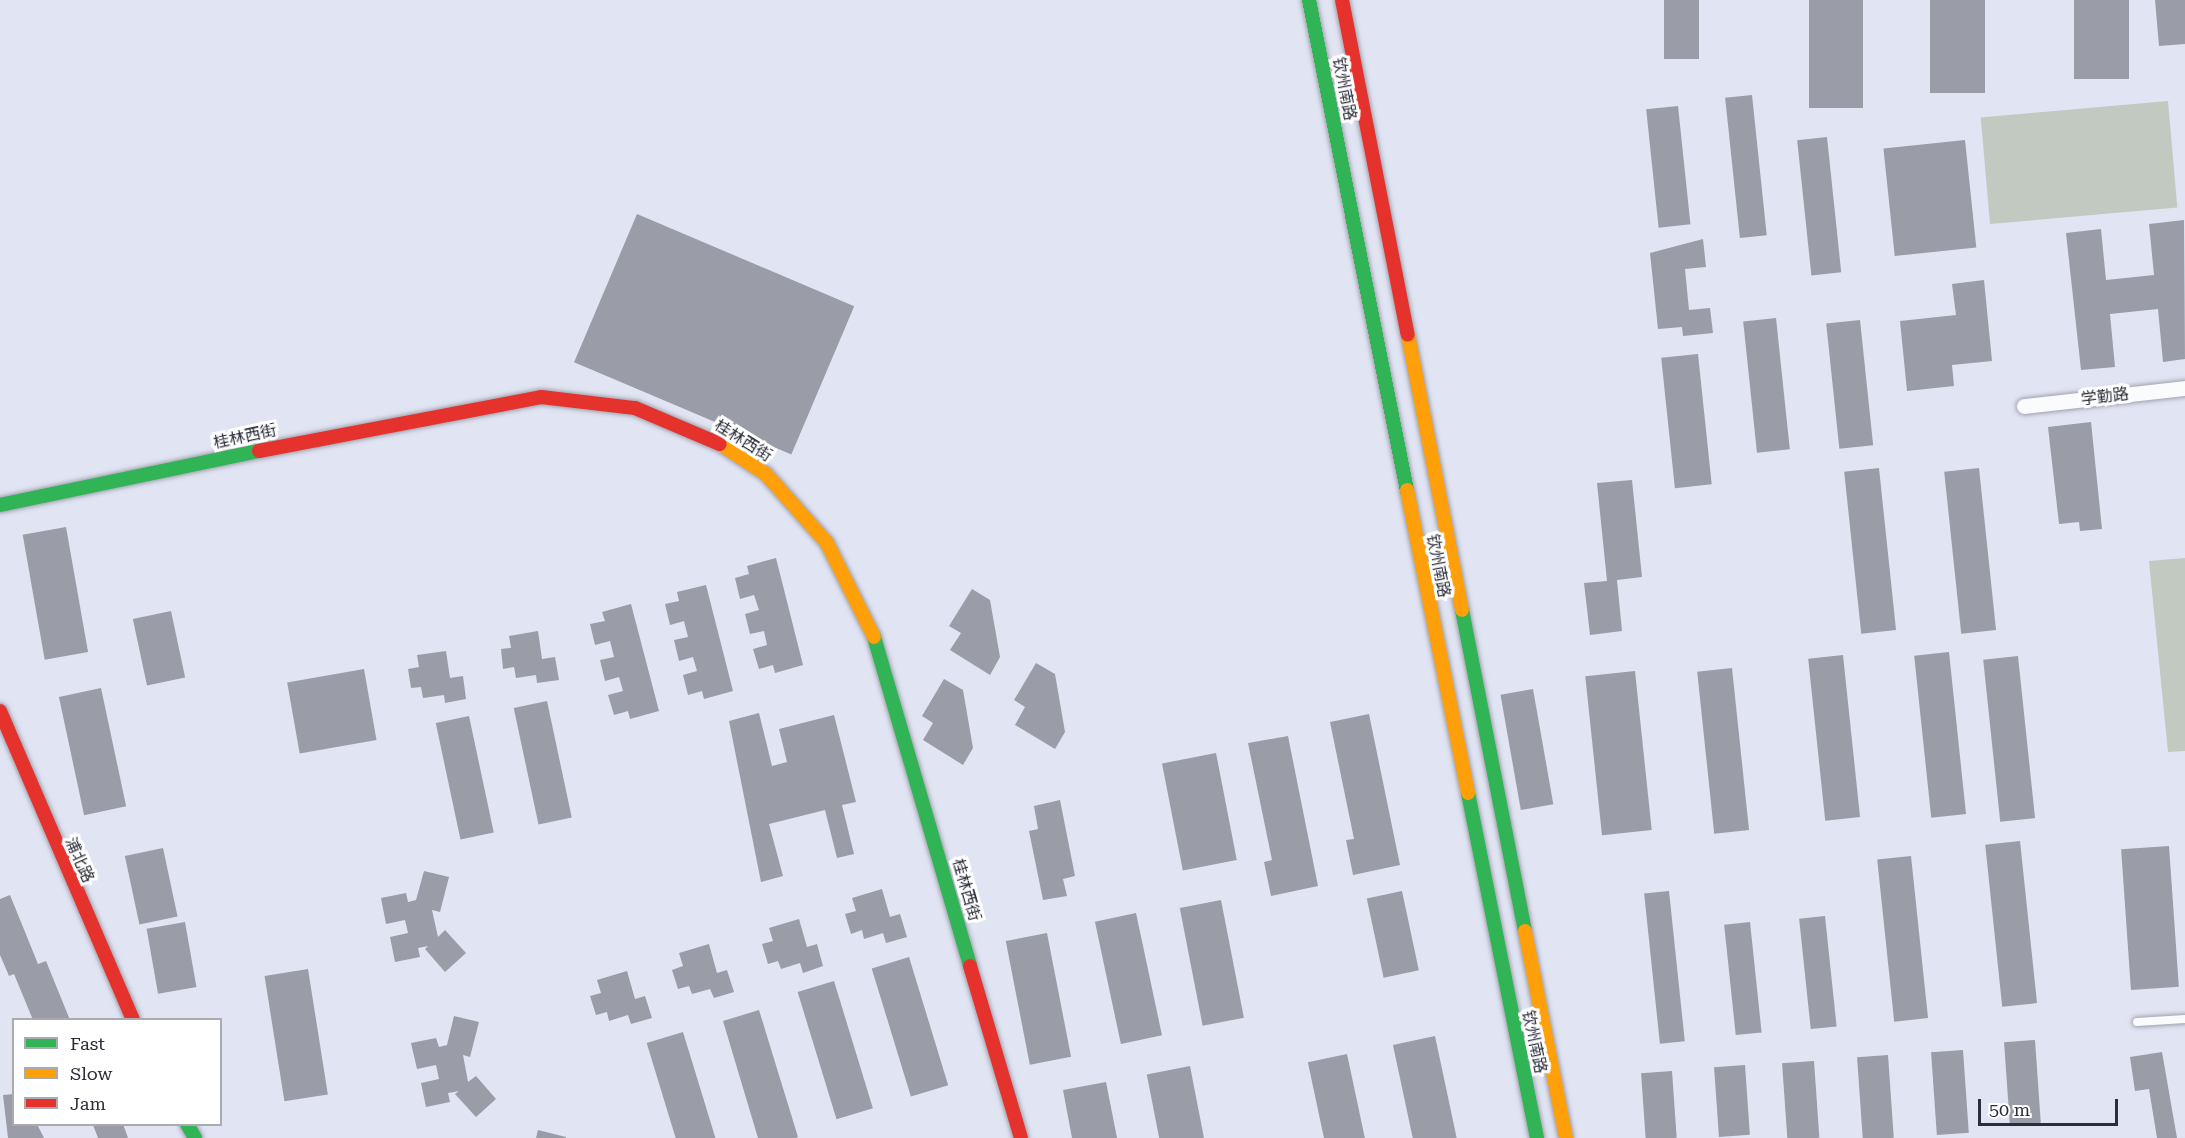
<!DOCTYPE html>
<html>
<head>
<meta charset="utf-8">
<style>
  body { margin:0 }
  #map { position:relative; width:2185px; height:1138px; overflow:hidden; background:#e1e4f2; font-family:"Roboto Serif","Noto Sans SC",serif }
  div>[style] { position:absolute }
  .green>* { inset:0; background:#c1c9c0; transform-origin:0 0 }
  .building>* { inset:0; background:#9a9ca8; transform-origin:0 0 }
  .roads { filter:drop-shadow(0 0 2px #a0a2ae) drop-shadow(0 0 2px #a0a2ae) }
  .lane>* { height:8px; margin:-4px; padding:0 4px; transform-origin:4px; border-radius:4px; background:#fafbfd }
  .street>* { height:15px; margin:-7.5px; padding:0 7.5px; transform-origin:7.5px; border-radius:7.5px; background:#fafbfd }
  .fast>* { height:14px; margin:-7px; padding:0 7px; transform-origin:7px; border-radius:7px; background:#30b455 }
  .slow>* { height:14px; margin:-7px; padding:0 7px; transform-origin:7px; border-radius:7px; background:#ff9f0a }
  .jam>* { height:14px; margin:-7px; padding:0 7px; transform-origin:7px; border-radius:7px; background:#e5322d }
  span { translate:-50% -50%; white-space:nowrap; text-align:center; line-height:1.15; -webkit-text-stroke:6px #fff; paint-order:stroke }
  .street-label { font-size:16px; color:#2b2d3a }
  .legend { position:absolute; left:12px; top:1018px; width:210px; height:108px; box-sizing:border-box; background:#fff; border:2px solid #aaabb0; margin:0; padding:8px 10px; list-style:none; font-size:18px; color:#2b2d3a }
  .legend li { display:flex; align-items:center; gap:12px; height:30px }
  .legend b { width:30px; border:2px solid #aaabb0 }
  .scale { position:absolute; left:1978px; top:1099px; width:140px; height:27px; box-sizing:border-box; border:3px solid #2b2d3a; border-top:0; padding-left:8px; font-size:18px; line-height:21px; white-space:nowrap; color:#2b2d3a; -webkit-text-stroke:4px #fff; paint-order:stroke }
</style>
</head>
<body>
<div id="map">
  <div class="green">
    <div style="left:2168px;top:101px;width:107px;height:188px;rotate:85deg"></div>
    <div style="clip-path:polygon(2185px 558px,2185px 751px,2168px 752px,2149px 561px)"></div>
  </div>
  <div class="building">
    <div style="left:1664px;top:0;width:35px;height:59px"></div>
    <div style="left:1809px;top:0;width:54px;height:108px"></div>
    <div style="left:1930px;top:0;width:55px;height:93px"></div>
    <div style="left:2074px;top:0;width:55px;height:79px"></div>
    <div style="clip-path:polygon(2155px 0,2185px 0,2185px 44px,2159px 46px)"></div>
    <div style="left:1752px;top:95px;width:141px;height:27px;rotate:84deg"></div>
    <div style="left:1678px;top:106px;width:119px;height:32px;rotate:84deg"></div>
    <div style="left:1827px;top:137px;width:136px;height:30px;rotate:84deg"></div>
    <div style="left:1965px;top:140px;width:108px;height:82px;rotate:84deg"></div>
    <div style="left:637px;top:214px;width:236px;height:161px;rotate:23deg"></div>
    <div style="clip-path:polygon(2184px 220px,2185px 359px,2163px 362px,2158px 309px,2110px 314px,2115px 367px,2081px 370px,2066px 233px,2101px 229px,2106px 280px,2154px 275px,2149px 224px)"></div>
    <div style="clip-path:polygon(1703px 239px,1706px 267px,1685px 269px,1689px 310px,1710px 308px,1713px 333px,1683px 336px,1682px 327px,1658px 329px,1650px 253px)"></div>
    <div style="clip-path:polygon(1984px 280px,1992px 361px,1952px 365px,1954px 386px,1907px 391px,1900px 321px,1956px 315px,1952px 284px)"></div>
    <div style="left:1776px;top:318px;width:132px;height:33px;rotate:84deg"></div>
    <div style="left:1860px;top:320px;width:126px;height:34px;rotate:84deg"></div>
    <div style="left:1698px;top:354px;width:131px;height:37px;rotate:84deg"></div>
    <div style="clip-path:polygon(2091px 422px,2102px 529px,2080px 531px,2079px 522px,2059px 524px,2048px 427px)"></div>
    <div style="left:1879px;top:468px;width:163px;height:35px;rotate:84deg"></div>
    <div style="left:1979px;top:468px;width:163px;height:35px;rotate:84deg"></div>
    <div style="clip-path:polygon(1632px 480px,1642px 577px,1617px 580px,1622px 631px,1590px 635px,1584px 583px,1607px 581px,1597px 483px)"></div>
    <div style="left:66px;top:527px;width:127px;height:44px;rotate:80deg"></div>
    <div style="clip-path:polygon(776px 558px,803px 665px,775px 673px,773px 665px,759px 669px,753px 649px,767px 645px,764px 631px,750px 634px,745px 614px,759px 610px,754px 595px,740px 599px,735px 578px,749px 574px,747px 566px)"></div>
    <div style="clip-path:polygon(706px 585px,733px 691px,704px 699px,702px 691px,688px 695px,683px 675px,697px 671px,693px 657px,679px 661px,674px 640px,688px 637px,684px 621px,670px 625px,665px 604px,679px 601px,677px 592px)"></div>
    <div style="clip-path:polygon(972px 589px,990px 600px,1000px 657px,990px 675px,950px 650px,961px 633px,949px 626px)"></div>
    <div style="clip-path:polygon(631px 604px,659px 711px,630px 719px,628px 711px,614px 715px,608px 695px,623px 691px,619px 677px,605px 681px,600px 660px,614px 657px,610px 641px,595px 645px,590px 624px,605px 621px,602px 612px)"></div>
    <div style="left:171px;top:611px;width:68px;height:39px;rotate:78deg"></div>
    <div style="clip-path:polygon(538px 631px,542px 659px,555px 657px,559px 680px,537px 683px,536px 675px,516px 678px,514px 667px,503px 669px,501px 649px,511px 648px,509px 636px)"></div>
    <div style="clip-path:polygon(446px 651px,450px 678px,463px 676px,466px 699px,445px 703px,444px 695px,423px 698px,421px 687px,411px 688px,408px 669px,419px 667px,417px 655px)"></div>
    <div style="left:1949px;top:652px;width:163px;height:35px;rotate:84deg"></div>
    <div style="left:1843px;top:655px;width:163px;height:35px;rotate:84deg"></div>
    <div style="left:2018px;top:656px;width:163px;height:35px;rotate:84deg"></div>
    <div style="clip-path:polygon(1036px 663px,1055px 674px,1065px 732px,1055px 749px,1015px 725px,1025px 707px,1014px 700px)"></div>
    <div style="left:1732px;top:668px;width:163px;height:35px;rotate:84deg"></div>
    <div style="left:364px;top:669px;width:72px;height:78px;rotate:80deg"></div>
    <div style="left:1635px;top:671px;width:160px;height:50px;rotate:84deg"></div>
    <div style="clip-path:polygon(944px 679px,963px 690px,973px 748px,963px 765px,923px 740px,933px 723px,922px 716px)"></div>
    <div style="left:101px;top:688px;width:121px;height:43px;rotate:78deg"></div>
    <div style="left:1533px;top:689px;width:117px;height:33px;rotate:80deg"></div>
    <div style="left:547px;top:701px;width:119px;height:34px;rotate:78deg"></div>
    <div style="clip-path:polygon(759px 713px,772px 766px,787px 762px,779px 729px,834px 715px,856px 802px,842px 805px,854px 854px,837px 858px,825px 810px,769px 824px,783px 876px,761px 882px,729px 721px)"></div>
    <div style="clip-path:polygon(1369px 714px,1400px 865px,1353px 875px,1346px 840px,1354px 839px,1330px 722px)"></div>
    <div style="left:469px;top:716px;width:119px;height:34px;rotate:78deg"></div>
    <div style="clip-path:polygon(1288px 736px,1318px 886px,1271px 896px,1264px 862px,1272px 860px,1248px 743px)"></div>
    <div style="left:1216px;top:753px;width:109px;height:55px;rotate:79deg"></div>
    <div style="clip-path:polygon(1060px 800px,1075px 876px,1063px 879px,1067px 896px,1043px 900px,1029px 831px,1038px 829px,1034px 806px)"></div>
    <div style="left:2020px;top:841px;width:163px;height:35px;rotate:84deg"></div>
    <div style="left:2169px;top:846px;width:141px;height:48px;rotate:86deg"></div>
    <div style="left:163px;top:848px;width:70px;height:39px;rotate:78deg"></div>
    <div style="left:1911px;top:856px;width:163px;height:34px;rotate:84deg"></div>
    <div style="clip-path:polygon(424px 871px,449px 877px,440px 912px,432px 910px,438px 937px,445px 930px,466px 953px,445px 972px,425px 949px,428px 946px,418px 948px,420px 957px,395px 962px,390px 937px,408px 933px,405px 920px,386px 924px,381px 898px,406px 893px,408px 902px,416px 900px)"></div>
    <div style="clip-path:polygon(882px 889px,890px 917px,900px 914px,907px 937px,886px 943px,883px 933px,864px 939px,862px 930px,851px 934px,845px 914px,856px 911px,852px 898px)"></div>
    <div style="left:1402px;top:891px;width:81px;height:36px;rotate:78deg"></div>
    <div style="left:1669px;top:891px;width:151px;height:25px;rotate:84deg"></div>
    <div style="clip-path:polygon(10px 895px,38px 964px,46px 961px,70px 1020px,33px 1020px,14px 974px,9px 976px,0 955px,0 899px)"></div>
    <div style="left:1221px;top:900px;width:120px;height:42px;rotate:79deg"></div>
    <div style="left:1136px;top:913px;width:125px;height:42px;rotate:78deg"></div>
    <div style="left:1825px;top:916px;width:111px;height:26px;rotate:84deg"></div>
    <div style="clip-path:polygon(799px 919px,807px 947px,817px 944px,823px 966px,803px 973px,800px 963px,781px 969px,778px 961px,768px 964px,762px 944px,773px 941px,769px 928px)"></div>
    <div style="left:185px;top:922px;width:66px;height:39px;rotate:80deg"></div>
    <div style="left:1750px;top:922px;width:111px;height:26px;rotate:84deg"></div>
    <div style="left:1047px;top:933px;width:126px;height:42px;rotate:79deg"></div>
    <div style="clip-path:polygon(709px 944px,717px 973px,727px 970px,734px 992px,714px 998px,710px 989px,692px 994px,689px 986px,678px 989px,672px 970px,683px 966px,679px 953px)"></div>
    <div style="left:909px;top:957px;width:134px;height:39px;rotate:73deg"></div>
    <div style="left:308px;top:969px;width:127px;height:44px;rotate:81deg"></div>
    <div style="clip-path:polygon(627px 971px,635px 999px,645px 996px,652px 1018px,631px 1024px,628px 1015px,609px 1021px,607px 1012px,596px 1015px,590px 996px,601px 993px,597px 980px)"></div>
    <div style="left:834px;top:981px;width:133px;height:38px;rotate:73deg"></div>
    <div style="clip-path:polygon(759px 1010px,798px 1137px,796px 1138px,758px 1138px,723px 1021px)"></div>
    <div style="clip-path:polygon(454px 1016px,479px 1022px,470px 1057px,463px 1055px,468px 1082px,476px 1076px,496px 1099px,476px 1117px,455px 1094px,459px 1091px,448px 1093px,450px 1102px,426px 1107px,421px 1083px,439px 1079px,436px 1065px,417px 1069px,411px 1043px,436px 1038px,439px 1047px,447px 1045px)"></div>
    <div style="left:683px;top:1032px;width:111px;height:38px;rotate:73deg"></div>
    <div style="left:1435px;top:1036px;width:104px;height:43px;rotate:78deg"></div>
    <div style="left:2035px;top:1040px;width:83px;height:31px;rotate:86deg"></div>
    <div style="left:1963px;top:1050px;width:83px;height:32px;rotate:86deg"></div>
    <div style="clip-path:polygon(2162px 1052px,2177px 1138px,2157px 1138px,2149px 1089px,2135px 1091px,2130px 1057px)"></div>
    <div style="left:1347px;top:1054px;width:86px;height:40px;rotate:78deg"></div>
    <div style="left:1888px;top:1055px;width:83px;height:31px;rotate:86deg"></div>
    <div style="left:1814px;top:1061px;width:77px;height:32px;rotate:86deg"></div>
    <div style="left:1745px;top:1065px;width:70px;height:31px;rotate:86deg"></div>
    <div style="left:1190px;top:1066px;width:73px;height:44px;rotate:79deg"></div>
    <div style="left:1672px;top:1071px;width:67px;height:31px;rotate:86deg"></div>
    <div style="clip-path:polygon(1106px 1082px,1117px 1138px,1072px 1138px,1063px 1090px)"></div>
    <div style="clip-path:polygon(14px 1094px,14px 1124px,37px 1124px,44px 1138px,8px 1138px,3px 1095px)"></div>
    <div style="clip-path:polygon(85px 1124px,123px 1124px,128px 1138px,98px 1138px,93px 1125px)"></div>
    <div style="clip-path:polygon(538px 1130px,566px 1137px,566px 1138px,536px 1138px)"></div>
  </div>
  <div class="roads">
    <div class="lane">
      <div style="left:2137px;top:1022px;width:48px;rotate:-3.6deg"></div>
    </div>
    <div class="street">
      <div style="left:2024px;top:406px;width:162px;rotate:-6.4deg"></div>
    </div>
    <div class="fast">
      <div style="left:1309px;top:0;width:500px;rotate:78.7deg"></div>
      <div style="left:0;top:505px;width:265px;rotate:-11.8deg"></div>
      <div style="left:1462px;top:610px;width:327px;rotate:78.9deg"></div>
      <div style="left:874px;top:637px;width:343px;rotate:73.7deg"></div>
      <div style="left:1468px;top:793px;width:352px;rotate:78.7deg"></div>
      <div style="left:187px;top:1124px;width:16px;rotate:60deg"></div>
    </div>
    <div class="slow">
      <div style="left:1408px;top:335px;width:280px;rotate:78.9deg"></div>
      <div style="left:720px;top:444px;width:55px;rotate:33.1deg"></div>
      <div style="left:766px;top:474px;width:92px;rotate:48.5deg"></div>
      <div style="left:827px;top:543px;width:105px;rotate:63.4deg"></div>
      <div style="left:1407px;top:490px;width:309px;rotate:78.6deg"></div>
      <div style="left:1525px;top:931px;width:211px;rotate:78.8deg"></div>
    </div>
    <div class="jam">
      <div style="left:1342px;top:0;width:341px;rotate:78.9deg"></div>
      <div style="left:259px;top:451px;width:287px;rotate:-10.8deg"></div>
      <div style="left:541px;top:397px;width:95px;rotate:6.7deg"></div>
      <div style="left:635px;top:408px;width:92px;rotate:23deg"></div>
      <div style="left:0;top:711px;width:336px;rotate:66.7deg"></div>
      <div style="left:970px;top:966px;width:179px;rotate:73.5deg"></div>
    </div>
  </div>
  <div class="street-label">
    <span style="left:1344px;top:89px;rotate:79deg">钦州南路</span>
    <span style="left:2105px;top:397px;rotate:-7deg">学勤路</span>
    <span style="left:245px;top:437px;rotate:-12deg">桂林西街</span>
    <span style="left:743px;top:441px;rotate:32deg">桂林西街</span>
    <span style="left:1438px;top:566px;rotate:79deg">钦州南路</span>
    <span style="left:79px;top:860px;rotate:66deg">浦北路</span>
    <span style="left:966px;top:890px;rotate:74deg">桂林西街</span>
    <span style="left:1534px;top:1042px;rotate:78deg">钦州南路</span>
  </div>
  <ul class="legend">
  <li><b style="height:8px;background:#30b455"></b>Fast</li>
  <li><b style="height:8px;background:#ff9f0a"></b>Slow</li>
  <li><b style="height:8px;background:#e5322d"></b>Jam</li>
  </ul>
  <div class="scale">50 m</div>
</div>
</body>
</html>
